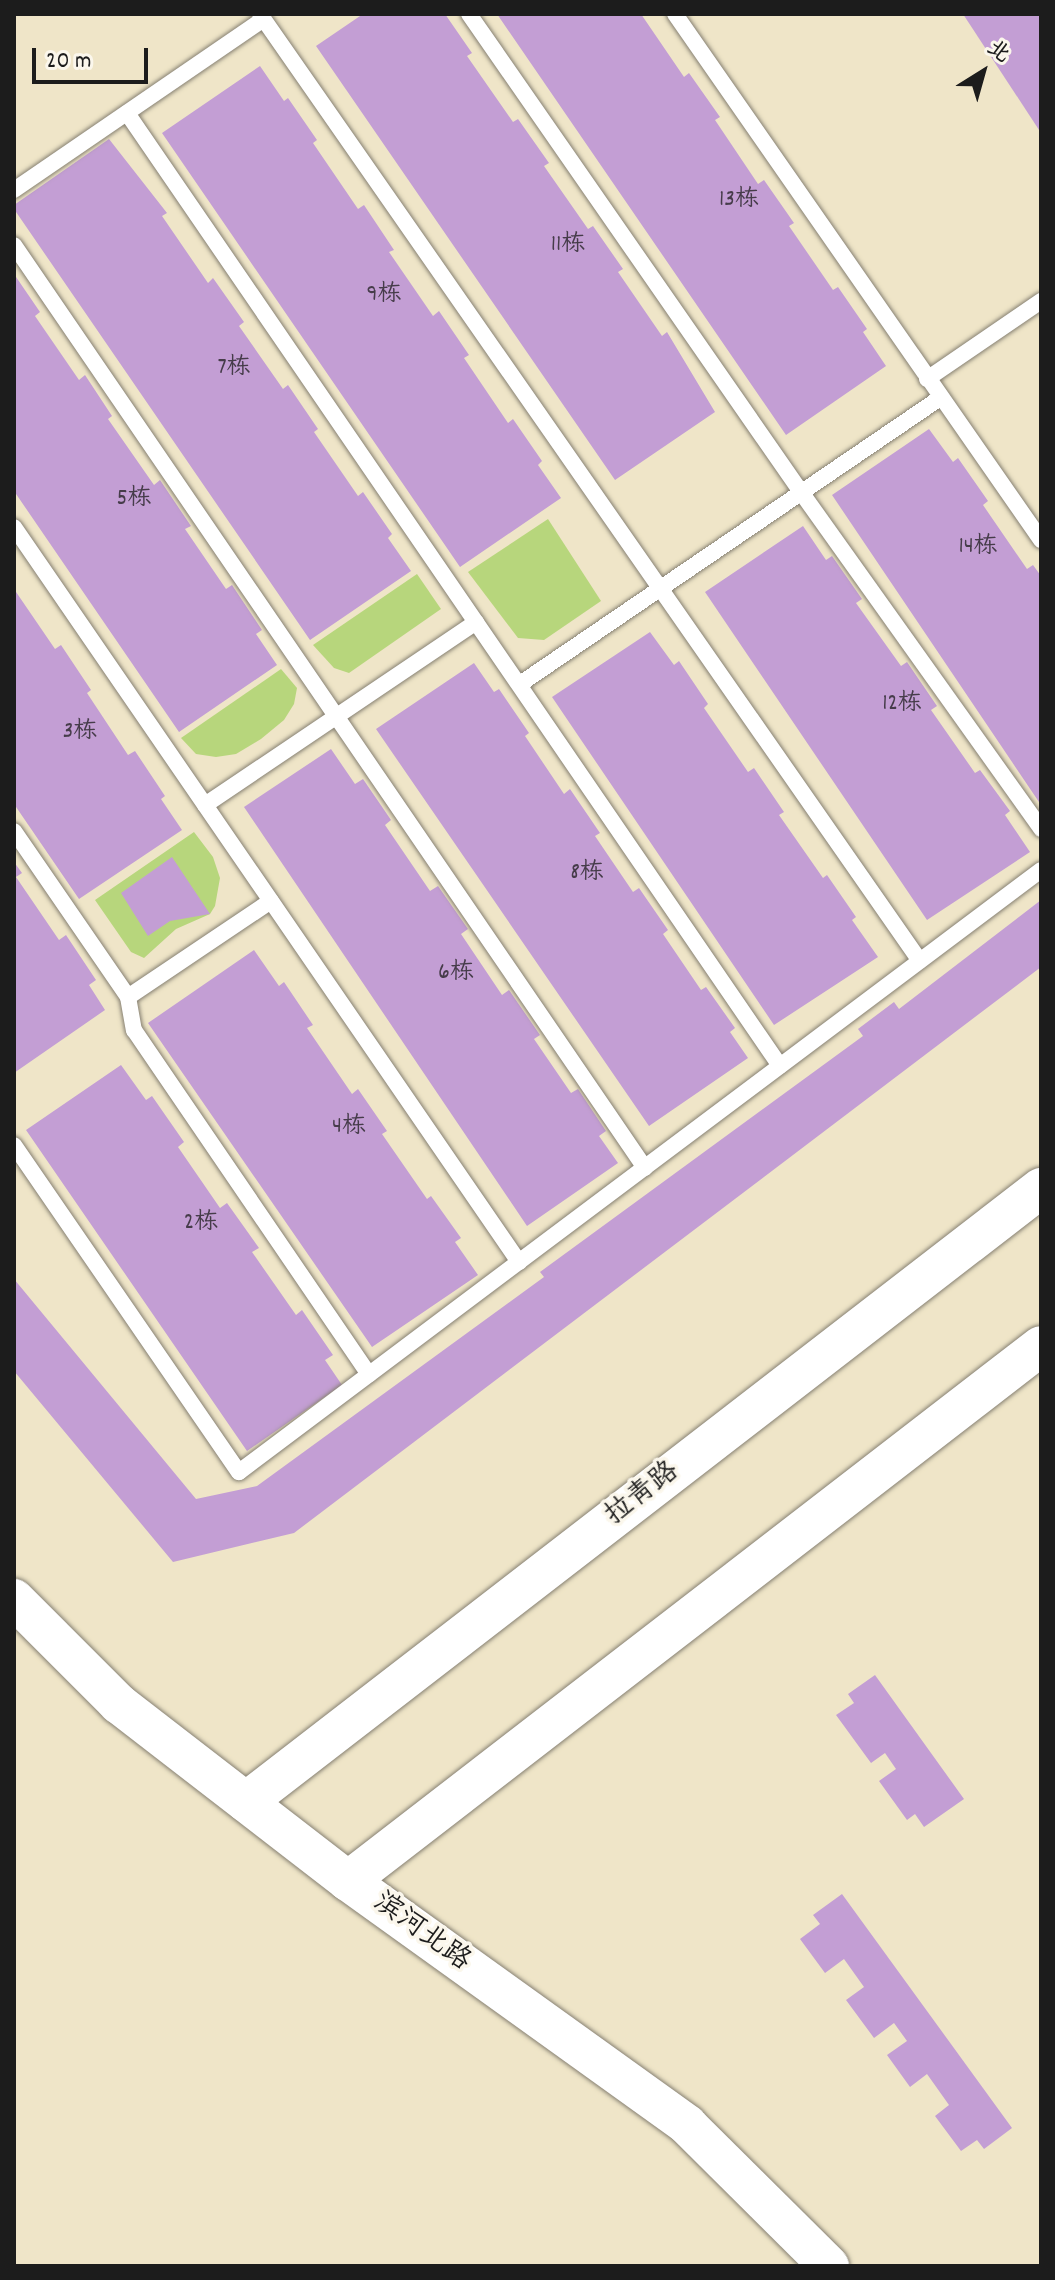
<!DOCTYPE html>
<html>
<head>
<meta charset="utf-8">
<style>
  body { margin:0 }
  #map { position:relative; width:1055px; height:2280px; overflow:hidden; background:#efe5c8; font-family:Dekko,"LXGW WenKai TC",sans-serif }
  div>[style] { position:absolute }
  .green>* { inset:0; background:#b7d67c }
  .building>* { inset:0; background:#c39ed4 }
  .roads { filter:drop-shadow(0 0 2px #868072) drop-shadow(0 0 2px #868072) }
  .service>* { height:16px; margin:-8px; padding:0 8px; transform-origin:8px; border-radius:8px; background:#fff }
  .tertiary>* { height:40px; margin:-20px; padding:0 20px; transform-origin:20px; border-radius:20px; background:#fff }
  span { translate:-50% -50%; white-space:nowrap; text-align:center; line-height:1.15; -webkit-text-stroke:7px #fbf7ec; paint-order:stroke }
  .number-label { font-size:24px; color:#463c4a }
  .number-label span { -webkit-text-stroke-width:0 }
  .street-label { font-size:28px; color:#1c1c1c }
  .frame { position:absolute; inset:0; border:16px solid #1c1c1c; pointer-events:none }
  .north { position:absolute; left:943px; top:32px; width:80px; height:80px; -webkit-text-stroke:6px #fbf7ec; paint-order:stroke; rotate:37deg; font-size:22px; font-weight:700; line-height:32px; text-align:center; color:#1c1c1c }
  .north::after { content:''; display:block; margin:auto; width:28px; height:36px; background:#1c1c1c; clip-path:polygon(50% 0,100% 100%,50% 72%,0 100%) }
  .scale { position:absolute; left:32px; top:48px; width:116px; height:36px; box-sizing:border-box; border:4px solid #1c1c1c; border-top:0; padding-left:10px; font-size:24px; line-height:28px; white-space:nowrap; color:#1c1c1c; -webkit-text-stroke:6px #fbf7ec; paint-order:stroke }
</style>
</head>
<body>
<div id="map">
  <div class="green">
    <div style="clip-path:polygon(548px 519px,601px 601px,544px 640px,518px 638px,468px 572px)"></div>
    <div style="clip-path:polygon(417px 574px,441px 609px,349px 673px,334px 668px,313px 645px)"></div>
    <div style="clip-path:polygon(281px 669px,297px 688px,294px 704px,284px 720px,261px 739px,236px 754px,216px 757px,196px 754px,181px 738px)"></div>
    <div style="clip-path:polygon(194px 832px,213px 857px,220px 878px,215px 906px,210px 914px,176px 929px,144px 958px,131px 952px,95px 900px)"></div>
  </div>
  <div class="building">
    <div style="clip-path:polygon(363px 14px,445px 14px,472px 53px,467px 56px,513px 122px,518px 119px,549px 163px,544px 166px,588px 229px,593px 226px,623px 269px,618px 272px,662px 336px,667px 332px,715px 412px,615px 480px,316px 46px)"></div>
    <div style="clip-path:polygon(497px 14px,641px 14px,684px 77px,689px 73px,720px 117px,715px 120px,758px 184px,764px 180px,794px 223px,789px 226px,833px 290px,838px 287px,867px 329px,863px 332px,886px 366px,786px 435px)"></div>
    <div style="clip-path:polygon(963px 14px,1041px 14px,1041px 133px)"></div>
    <div style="clip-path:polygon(260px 66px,284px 101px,288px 98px,317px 140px,313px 143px,358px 209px,364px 205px,394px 250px,389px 252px,433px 316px,439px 311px,469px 355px,464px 358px,508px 423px,513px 419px,542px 461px,538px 465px,561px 498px,460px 567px,162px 133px)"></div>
    <div style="clip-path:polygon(109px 139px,167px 213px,162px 216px,208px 283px,213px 278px,244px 322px,239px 326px,283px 389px,288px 385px,318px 429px,314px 432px,358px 496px,363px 492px,392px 534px,388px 538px,411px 571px,310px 640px,14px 209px,14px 205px)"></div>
    <div style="clip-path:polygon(14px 274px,40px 312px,35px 316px,79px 380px,85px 375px,112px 416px,108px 419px,154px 485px,160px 480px,191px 526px,185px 529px,226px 589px,232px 585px,262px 630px,256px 634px,277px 665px,179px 732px,14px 491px)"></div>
    <div style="clip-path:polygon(929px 429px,953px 462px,958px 458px,988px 501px,983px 505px,1027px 569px,1033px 565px,1041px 576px,1041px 805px,832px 495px)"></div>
    <div style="clip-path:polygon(803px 526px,826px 560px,832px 556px,862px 599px,856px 603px,901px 666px,907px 662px,937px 706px,931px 710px,975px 773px,980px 770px,1010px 811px,1005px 815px,1030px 852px,927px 920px,705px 592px)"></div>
    <div style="clip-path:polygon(14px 589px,55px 649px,61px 645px,91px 690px,87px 693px,128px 755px,135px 751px,165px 796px,161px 799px,182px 830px,79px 899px,14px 804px)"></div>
    <div style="clip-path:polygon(650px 632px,674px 665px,679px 661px,708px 704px,704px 708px,748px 772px,754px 768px,784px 812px,779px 815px,823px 878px,827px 875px,856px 917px,852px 920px,878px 957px,774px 1025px,552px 697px)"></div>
    <div style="clip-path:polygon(474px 663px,494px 692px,499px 689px,529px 733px,525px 736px,564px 794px,570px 789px,600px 833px,595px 836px,633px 892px,639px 888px,668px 930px,663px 934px,701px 990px,706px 987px,735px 1028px,730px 1032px,748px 1058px,649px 1126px,376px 729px)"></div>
    <div style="clip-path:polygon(331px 749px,355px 784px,363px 779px,391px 820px,385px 825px,430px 891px,438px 886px,468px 929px,461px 934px,502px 995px,509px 990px,540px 1035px,534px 1039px,571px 1093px,578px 1089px,606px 1131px,599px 1136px,618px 1163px,527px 1226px,244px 807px)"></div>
    <div style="clip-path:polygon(172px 857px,210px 914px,170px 921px,148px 936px,121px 893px)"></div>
    <div style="clip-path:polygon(14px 862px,22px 873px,16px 877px,59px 940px,66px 935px,96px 980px,89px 985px,105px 1010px,14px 1073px)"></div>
    <div style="clip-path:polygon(1041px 900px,1041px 967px,294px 1533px,173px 1562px,14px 1371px,14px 1279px,196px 1499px,257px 1486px,544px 1277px,540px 1272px,863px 1036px,858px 1029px,894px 1002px,899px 1009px)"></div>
    <div style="clip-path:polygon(254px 950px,279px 986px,284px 982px,313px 1025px,307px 1028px,352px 1094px,358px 1089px,387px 1131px,382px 1134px,427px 1199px,431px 1196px,461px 1238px,455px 1242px,478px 1275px,372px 1347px,148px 1023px)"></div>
    <div style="clip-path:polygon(121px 1065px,146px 1100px,152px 1096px,184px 1142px,178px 1147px,220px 1208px,227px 1203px,259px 1248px,252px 1252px,296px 1315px,302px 1310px,333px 1355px,325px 1360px,342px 1385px,247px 1451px,26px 1130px)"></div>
    <div style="clip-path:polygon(875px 1675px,964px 1799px,924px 1827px,915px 1814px,907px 1820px,879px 1781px,896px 1769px,885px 1753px,871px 1763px,836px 1715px,854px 1703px,848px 1694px)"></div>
    <div style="clip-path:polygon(842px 1894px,1012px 2128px,984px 2149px,977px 2140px,961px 2151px,935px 2116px,949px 2105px,927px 2074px,910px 2087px,887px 2055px,907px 2041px,894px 2023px,874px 2038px,846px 2000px,864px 1987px,844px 1959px,825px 1973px,800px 1939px,820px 1924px,813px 1915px)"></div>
  </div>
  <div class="roads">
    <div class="service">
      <div style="left:260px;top:14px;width:1154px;rotate:55.13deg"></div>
      <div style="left:469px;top:14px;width:582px;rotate:55.22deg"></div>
      <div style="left:801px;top:492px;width:414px;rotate:54.5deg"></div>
      <div style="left:675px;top:14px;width:641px;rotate:55.17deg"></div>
      <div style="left:127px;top:113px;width:1155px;rotate:55.58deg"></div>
      <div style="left:14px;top:190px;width:301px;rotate:-34.4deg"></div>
      <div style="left:14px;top:245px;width:1118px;rotate:55.64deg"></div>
      <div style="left:927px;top:379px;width:138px;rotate:-34.4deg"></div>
      <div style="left:14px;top:527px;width:892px;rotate:55.51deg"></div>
      <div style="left:520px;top:684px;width:508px;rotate:-34.25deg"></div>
      <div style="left:205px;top:805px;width:327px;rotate:-34deg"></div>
      <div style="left:14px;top:831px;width:201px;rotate:55.5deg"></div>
      <div style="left:128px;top:997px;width:34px;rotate:80deg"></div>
      <div style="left:134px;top:1030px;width:417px;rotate:55.7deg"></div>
      <div style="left:128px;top:997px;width:172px;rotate:-33.9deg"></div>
      <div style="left:14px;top:1145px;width:397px;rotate:55.5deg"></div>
      <div style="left:239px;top:1472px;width:1003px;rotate:-36.89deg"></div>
    </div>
    <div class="tertiary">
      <div style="left:14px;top:1599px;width:148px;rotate:45deg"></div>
      <div style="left:119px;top:1704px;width:289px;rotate:37.7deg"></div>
      <div style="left:348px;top:1881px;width:418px;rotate:35.7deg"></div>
      <div style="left:687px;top:2125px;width:200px;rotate:44.8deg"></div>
      <div style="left:246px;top:1802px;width:1005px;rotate:-37.68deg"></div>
      <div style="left:348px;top:1881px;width:875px;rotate:-37.67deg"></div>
    </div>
  </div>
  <div class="number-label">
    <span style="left:739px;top:201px">13栋</span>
    <span style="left:568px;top:246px">11栋</span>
    <span style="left:384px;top:296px">9栋</span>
    <span style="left:234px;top:369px">7栋</span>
    <span style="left:134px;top:500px">5栋</span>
    <span style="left:978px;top:548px">14栋</span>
    <span style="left:902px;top:705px">12栋</span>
    <span style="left:80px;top:733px">3栋</span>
    <span style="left:587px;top:874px">8栋</span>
    <span style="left:456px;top:974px">6栋</span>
    <span style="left:349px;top:1128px">4栋</span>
    <span style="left:201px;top:1224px">2栋</span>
  </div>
  <div class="street-label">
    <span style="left:643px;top:1495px;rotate:-38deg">拉青路</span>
    <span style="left:421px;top:1933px;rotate:36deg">滨河北路</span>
  </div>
  <div class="frame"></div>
  <div class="north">北</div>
  <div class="scale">20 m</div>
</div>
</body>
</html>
